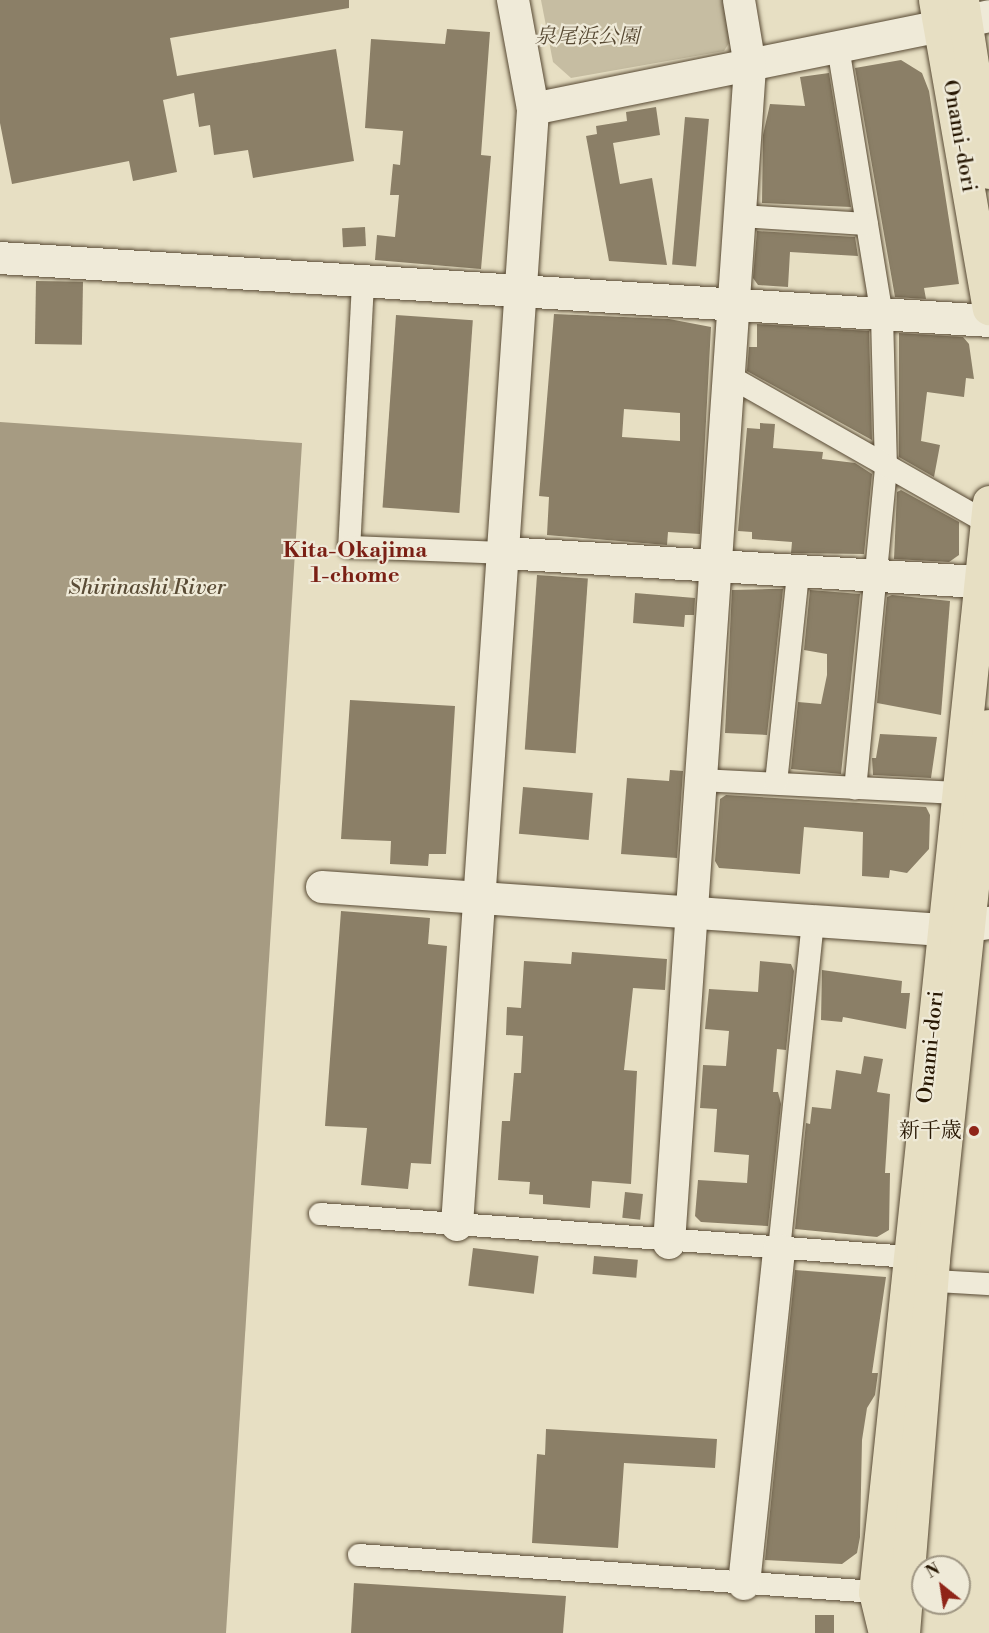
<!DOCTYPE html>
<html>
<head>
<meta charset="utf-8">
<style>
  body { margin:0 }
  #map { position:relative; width:989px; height:1633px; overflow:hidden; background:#e7dfc3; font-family:"Libre Bodoni","Noto Serif JP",serif }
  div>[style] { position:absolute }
  .green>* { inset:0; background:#c6bda2 }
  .water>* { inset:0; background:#a69b82 }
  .building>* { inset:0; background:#8b7f67; transform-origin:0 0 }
  .roads { filter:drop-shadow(0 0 2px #574933) drop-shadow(0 0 2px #574933) }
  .street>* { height:22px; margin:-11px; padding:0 11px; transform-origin:11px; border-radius:11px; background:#efead8 }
  .secondary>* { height:32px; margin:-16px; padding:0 16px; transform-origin:16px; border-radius:16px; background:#efead8 }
  .primary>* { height:33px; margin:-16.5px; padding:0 16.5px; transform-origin:16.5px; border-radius:16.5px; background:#e7dfc3 }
  .dots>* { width:16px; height:16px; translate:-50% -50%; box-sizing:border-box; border:3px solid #efead8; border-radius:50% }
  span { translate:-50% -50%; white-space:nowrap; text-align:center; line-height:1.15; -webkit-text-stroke:4.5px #efead8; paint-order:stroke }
  .park-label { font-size:21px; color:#574933; font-style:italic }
  .street-label { font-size:21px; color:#271703 }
  .poi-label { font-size:21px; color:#271703 }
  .right { translate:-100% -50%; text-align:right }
  .neighbourhood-label { font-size:22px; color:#7a1f14; font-weight:700 }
  .water-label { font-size:22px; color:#5a4c36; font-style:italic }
  .north { position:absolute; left:911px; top:1555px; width:60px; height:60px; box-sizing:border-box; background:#efead8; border:2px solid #9f9683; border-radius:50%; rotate:330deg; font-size:16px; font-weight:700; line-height:24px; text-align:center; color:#271703 }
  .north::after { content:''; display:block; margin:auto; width:21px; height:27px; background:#8f2418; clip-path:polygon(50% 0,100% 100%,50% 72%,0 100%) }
</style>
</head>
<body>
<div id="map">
  <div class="green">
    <div style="clip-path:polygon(541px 0,726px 0,732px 38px,724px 51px,571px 78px,553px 62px)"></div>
  </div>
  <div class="water">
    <div style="clip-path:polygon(0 422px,302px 443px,226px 1633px,0 1633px)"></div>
  </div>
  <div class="building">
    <div style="clip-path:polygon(0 0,349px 0,349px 8px,170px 38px,177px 76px,336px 49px,354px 161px,253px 178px,248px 150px,214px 155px,210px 125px,199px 127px,194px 93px,163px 100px,177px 172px,133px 181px,129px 161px,12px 184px,0 123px)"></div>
    <div style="clip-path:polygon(447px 29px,490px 32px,481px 155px,491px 156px,481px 269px,375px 260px,377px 235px,395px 237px,399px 195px,390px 195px,393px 164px,400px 165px,403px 131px,365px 128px,371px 39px,445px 44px)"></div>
    <div style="clip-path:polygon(901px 60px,922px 73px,929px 91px,959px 284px,924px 288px,926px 299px,895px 297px,855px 68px)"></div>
    <div style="clip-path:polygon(829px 73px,851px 207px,762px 203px,763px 135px,770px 104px,805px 106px,800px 77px)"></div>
    <div style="clip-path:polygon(656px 107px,660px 135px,613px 143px,620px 184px,652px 178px,667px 265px,609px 261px,586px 136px,597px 134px,596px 126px,627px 121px,626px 112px)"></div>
    <div style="left:685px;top:117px;width:24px;height:148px;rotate:5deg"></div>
    <div style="left:365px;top:227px;width:19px;height:23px;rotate:87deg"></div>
    <div style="clip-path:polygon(757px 231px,855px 237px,858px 256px,790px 252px,788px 287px,758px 285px,753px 278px)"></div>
    <div style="left:36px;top:281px;width:47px;height:63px;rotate:1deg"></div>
    <div style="clip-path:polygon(evenodd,554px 314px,669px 319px,711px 327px,700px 534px,668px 532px,667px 545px,547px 535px,549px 497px,539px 496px,554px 314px,624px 409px,680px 413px,680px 441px,622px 437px,624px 409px)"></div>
    <div style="left:396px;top:315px;width:77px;height:193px;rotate:4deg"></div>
    <div style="clip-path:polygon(757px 324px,869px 331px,872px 440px,747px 371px,749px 347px,757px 347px)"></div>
    <div style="clip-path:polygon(899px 333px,963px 337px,969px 344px,974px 379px,966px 378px,964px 397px,927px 392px,921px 441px,940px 445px,934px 477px,899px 457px)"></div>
    <div style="clip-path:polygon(760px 423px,775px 424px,773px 448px,823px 452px,822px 459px,855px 463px,872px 474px,864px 554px,791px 553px,792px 542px,752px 539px,752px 532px,738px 531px,747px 428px,760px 429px)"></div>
    <div style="clip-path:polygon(901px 490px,959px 522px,959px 555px,949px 562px,894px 559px,897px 492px)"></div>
    <div style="left:537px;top:575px;width:51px;height:175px;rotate:4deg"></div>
    <div style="clip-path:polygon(769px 589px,783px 589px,767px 735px,725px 733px,732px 590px)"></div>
    <div style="clip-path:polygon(810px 590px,860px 594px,841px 774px,791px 769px,798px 702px,821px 704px,827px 675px,827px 654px,804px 650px)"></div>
    <div style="clip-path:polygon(635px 593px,695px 598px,694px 615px,685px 615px,684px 627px,633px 623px)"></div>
    <div style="clip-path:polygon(892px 595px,950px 601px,941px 715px,877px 703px,887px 597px)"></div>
    <div style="clip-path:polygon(350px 700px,455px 706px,446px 854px,429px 854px,428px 866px,390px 864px,391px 841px,341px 839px)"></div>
    <div style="clip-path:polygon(880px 734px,937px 737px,931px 778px,873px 775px,872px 758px,876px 758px)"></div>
    <div style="clip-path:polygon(670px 770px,683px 771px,677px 858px,621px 854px,627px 778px,669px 781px)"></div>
    <div style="left:523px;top:787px;width:70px;height:47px;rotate:5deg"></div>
    <div style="clip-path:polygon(726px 795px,926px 807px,930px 815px,929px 849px,907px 873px,890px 870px,889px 878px,862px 876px,863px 832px,804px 827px,800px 874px,719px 868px,715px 861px,720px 799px)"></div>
    <div style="clip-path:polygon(341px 911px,430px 918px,428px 944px,447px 946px,431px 1164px,411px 1163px,408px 1189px,361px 1185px,367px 1128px,325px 1126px)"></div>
    <div style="clip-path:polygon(572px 952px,667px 959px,665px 990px,633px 988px,624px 1070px,637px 1071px,631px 1184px,592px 1181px,590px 1208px,543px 1204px,543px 1195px,529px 1194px,530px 1182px,498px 1180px,502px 1121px,510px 1121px,514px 1073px,521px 1073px,523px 1036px,506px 1035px,507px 1007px,521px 1008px,524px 961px,571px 964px)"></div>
    <div style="clip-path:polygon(760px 961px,791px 964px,794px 971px,786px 1050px,777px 1049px,773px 1092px,778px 1092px,781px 1104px,768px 1226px,701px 1222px,695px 1216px,698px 1180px,747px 1183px,749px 1155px,714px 1152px,717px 1109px,700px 1108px,703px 1065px,726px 1066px,729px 1031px,705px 1029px,709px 989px,758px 992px)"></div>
    <div style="clip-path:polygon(822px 970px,902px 981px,901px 993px,910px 993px,906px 1029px,843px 1017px,842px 1022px,821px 1020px)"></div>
    <div style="clip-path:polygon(864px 1056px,883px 1059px,877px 1092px,890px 1094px,885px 1173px,890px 1173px,889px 1230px,877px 1237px,795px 1229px,806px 1123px,810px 1124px,812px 1107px,831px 1109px,836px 1070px,861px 1074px)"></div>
    <div style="left:625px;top:1192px;width:18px;height:26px;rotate:6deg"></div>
    <div style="left:473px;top:1248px;width:66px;height:38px;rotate:7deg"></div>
    <div style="left:594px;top:1256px;width:44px;height:18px;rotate:5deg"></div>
    <div style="clip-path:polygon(795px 1270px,886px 1277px,872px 1373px,878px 1373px,875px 1395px,867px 1408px,862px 1440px,860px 1537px,857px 1553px,842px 1564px,765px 1560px)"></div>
    <div style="clip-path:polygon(546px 1429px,717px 1439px,715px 1468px,624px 1463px,618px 1548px,532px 1543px,537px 1454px,545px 1455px)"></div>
    <div style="clip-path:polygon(354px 1583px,566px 1596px,563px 1633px,351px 1633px)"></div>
    <div style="left:815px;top:1615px;width:19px;height:18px"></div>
  </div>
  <div class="roads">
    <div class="street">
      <div style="left:838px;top:47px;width:273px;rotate:80.7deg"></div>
      <div style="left:882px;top:316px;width:152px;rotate:88.5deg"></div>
      <div style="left:886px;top:468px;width:322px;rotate:95.5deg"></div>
      <div style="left:740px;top:216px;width:127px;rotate:3.6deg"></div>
      <div style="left:363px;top:283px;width:264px;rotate:93deg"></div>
      <div style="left:349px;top:547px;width:155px;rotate:2.2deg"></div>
      <div style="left:729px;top:376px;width:299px;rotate:29.6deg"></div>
      <div style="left:701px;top:780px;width:256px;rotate:2.9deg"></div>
      <div style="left:776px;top:783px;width:211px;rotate:-84deg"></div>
      <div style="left:320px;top:1214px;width:605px;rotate:4.17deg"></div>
      <div style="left:779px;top:1250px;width:330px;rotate:-84.1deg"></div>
      <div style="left:919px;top:1280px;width:70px;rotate:3.3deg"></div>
      <div style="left:359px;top:1555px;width:531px;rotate:4.1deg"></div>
    </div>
    <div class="secondary">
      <div style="left:533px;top:109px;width:465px;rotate:-11.5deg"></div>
      <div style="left:0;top:258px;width:991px;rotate:3.64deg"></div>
      <div style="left:504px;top:553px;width:486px;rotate:3.5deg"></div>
      <div style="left:322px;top:887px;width:622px;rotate:3.96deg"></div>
      <div style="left:943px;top:930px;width:47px;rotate:-8.7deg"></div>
      <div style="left:457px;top:1225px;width:1119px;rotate:-86.1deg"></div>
      <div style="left:533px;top:109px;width:111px;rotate:-100.4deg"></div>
      <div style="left:669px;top:1243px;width:1180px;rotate:-86.06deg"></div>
      <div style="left:750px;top:66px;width:67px;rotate:-99.5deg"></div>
      <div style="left:744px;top:1584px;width:336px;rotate:-84deg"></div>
    </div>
    <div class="primary">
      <div style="left:935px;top:0;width:313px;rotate:80.1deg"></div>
      <div style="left:962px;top:0;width:174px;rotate:81.1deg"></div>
      <div style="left:885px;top:1633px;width:42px;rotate:-103.7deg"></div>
      <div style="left:875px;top:1592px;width:1096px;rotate:-84.03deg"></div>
      <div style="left:903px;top:1633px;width:375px;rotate:-85.4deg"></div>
      <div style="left:933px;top:1259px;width:536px;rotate:-84deg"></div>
    </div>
  </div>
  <div class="dots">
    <div style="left:974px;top:1131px;background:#8f2418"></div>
  </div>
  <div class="park-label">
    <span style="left:587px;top:37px">泉尾浜公園</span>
  </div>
  <div class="street-label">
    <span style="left:959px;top:136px;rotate:80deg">Onami-dori</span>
    <span style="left:931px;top:1047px;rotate:-84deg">Onami-dori</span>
  </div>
  <div class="poi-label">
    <span class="right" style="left:962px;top:1131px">新千歳</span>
  </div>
  <div class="neighbourhood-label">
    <span style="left:355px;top:563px">Kita-Okajima<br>1-chome</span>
  </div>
  <div class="water-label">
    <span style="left:147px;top:588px">Shirinashi River</span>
  </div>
  <div class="north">N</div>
</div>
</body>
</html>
